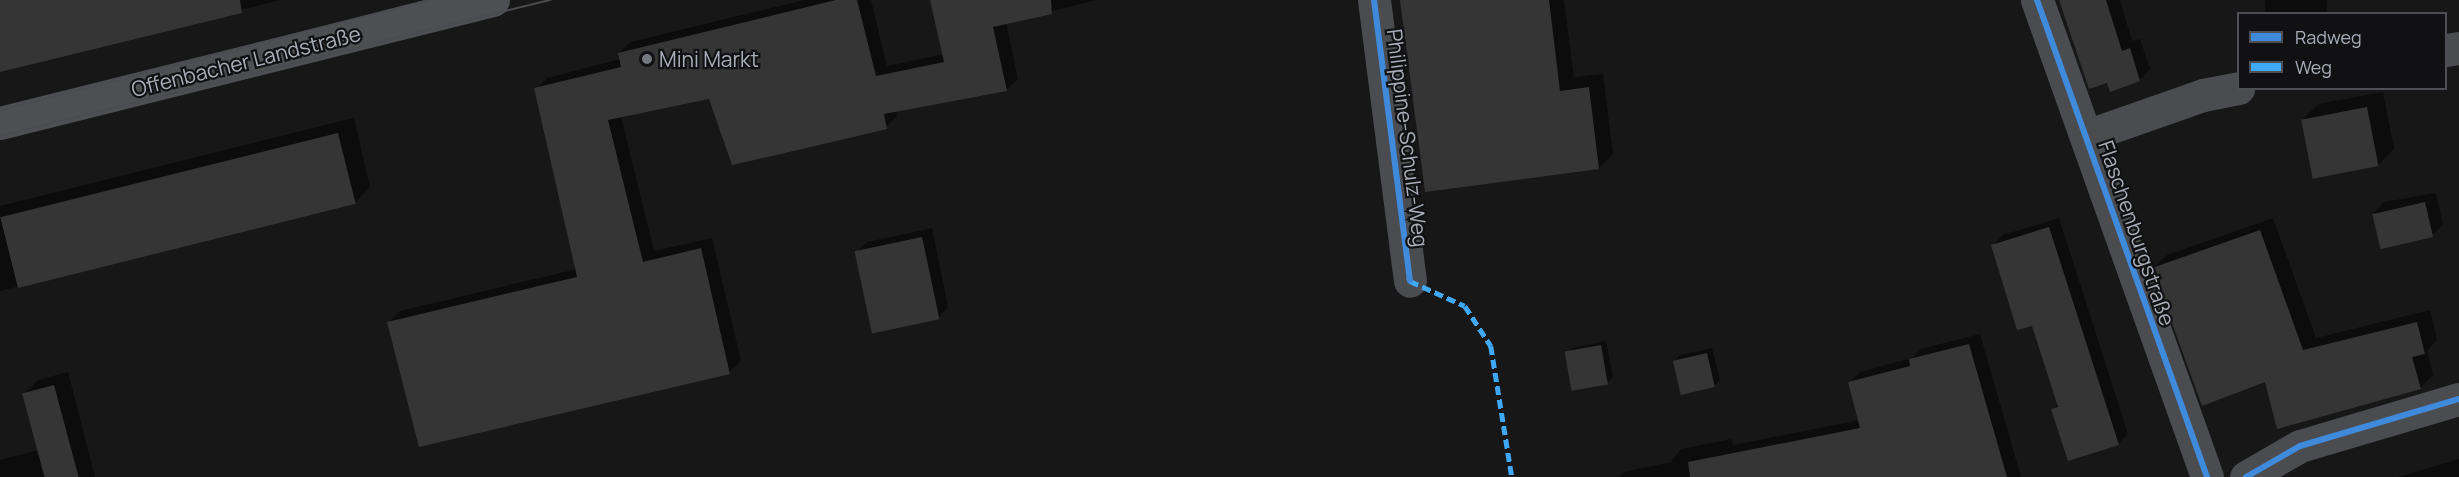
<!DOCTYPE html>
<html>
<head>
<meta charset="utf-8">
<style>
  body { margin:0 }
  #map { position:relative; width:2459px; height:477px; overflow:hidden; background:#171717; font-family:Manrope,sans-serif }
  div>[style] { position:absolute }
  .shadow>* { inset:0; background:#0007; transform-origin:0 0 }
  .building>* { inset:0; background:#353536; transform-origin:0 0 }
  .minor>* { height:33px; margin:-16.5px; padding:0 16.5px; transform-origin:16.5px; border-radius:16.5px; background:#4b4c50 }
  .major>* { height:33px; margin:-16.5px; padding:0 16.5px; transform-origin:16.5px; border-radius:16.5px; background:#4d4f52 }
  .tram>* { height:1.5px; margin:-0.75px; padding:0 0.75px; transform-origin:0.75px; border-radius:0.75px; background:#4b4c4f }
  .quiet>* { height:4.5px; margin-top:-2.25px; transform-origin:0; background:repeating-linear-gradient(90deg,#3fa9f5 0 9px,transparent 0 13.5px) }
  .cycleway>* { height:6px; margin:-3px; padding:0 3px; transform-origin:3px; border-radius:3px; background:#408adc }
  .dots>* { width:16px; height:16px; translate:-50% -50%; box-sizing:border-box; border:3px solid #111113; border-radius:50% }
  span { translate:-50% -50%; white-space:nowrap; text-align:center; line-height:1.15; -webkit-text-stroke:4.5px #111113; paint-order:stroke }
  .poi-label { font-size:21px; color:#a8adb8 }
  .left { translate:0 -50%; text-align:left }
  .street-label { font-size:21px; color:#a8adb8 }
  .legend { position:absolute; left:2237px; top:12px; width:210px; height:78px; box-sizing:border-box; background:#111113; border:2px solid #4d4f55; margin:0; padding:8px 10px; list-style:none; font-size:18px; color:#a8adb8 }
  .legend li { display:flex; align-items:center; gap:12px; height:30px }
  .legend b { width:30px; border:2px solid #4d4f55 }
</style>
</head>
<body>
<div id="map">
  <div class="shadow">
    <div style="clip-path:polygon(0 0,281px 0,0 69px)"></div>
    <div style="clip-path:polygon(804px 0,871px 0,887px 66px,944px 54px,931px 0,1098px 0,1006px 22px,1018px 79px,1006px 90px,896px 111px,897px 116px,886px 127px,710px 97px,621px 116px,654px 251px,712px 238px,741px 361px,729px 372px,389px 322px,400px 311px,577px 269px,536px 89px,547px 78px,621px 59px,619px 53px,630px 42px)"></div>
    <div style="clip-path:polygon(1401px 0,1564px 0,1574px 77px,1603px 74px,1613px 154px,1599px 168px)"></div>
    <div style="clip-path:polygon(2060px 0,2120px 0,2132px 41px,2140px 39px,2150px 69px,2140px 80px,2111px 90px)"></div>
    <div style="left:2265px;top:0;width:62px;height:14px"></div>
    <div style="clip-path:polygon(2383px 92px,2394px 149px,2378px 165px,2302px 120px,2318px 104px)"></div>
    <div style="clip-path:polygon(354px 118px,370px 187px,355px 203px,0 291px,0 206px)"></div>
    <div style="clip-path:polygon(2436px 193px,2443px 225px,2432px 235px,2374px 213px,2384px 202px)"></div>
    <div style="clip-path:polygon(2059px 218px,2128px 434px,2119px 443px,2069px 459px,2053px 409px,2058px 404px,2033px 324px,1993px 245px,2003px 235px)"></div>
    <div style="clip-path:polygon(2273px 218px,2316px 338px,2430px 310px,2437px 340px,2427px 351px,2433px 375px,2420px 388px,2266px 380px,2154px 268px,2167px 255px)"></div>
    <div style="clip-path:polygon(932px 228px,948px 307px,938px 318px,856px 253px,867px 242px)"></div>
    <div style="clip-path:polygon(1980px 334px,2021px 477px,1619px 477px,1624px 472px,1671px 462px,1681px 449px,1732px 439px,1733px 445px,1860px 420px,1850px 382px,1860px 372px,1912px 358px,1921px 349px)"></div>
    <div style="clip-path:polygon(1606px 341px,1613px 377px,1607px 383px,1567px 354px,1573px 348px)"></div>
    <div style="clip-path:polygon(1712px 348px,1720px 380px,1714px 386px,1675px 361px,1680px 355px)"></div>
    <div style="clip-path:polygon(68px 372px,95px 477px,0 477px,0 460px,38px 450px,24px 394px,38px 380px)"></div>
    <div style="clip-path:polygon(2459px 459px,2459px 477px,2398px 477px)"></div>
  </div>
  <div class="building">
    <div style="clip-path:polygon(0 0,240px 0,242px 13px,0 72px)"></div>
    <div style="clip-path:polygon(836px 0,857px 0,876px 76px,944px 62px,930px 0,1051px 0,1052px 14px,993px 27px,1007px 91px,884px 114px,887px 129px,798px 150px,732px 165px,709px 99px,608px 120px,643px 262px,701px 248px,730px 374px,419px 447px,387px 322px,577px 277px,534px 88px,621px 67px,618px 53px)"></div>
    <div style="clip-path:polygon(1400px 0,1549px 0,1560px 91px,1589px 87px,1599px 169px,1425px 192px)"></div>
    <div style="clip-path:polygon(2059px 0,2106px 0,2122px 51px,2130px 48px,2140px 81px,2110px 92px,2107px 83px,2089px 89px)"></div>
    <div style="left:2367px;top:107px;width:60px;height:67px;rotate:79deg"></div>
    <div style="left:338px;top:133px;width:73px;height:348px;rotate:76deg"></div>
    <div style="left:2425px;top:202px;width:36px;height:54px;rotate:77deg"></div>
    <div style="clip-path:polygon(2049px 227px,2119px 445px,2068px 461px,2051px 409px,2058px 407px,2032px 326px,2017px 330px,1991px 245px)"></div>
    <div style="clip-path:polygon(2260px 230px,2303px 350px,2417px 322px,2425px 354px,2412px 357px,2421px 389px,2277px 429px,2265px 382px,2202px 406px,2152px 268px)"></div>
    <div style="left:922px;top:237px;width:84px;height:69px;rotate:78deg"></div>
    <div style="clip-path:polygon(1969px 344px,2007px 477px,1690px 477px,1688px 462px,1860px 428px,1848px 382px,1910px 366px,1909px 359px)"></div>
    <div style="left:1601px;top:345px;width:40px;height:37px;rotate:80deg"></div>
    <div style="left:1707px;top:353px;width:35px;height:35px;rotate:77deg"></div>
    <div style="left:54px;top:385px;width:95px;height:33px;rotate:75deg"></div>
  </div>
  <div class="minor">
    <div style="left:1374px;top:0;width:283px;rotate:82.7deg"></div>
    <div style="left:2037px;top:0;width:506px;rotate:70.38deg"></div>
    <div style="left:2446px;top:50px;width:13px;rotate:-9deg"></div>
    <div style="left:2086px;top:136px;width:124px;rotate:-19.3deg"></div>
    <div style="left:2203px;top:95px;width:36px;rotate:-11deg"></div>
    <div style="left:2246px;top:477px;width:62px;rotate:-29.9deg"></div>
    <div style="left:2300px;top:446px;width:166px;rotate:-16.5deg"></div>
  </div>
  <div class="major">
    <div style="left:0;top:123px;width:508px;rotate:-14.01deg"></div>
  </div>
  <div class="tram">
    <div style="left:0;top:110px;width:443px;rotate:-14.4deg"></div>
    <div style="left:0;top:136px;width:567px;rotate:-13.89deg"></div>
  </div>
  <div class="quiet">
    <div style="left:1409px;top:277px;width:4px;rotate:76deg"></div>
    <div style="left:1410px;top:281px;width:60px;rotate:24.4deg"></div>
    <div style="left:1465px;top:306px;width:48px;rotate:57deg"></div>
    <div style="left:1491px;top:346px;width:133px;rotate:80.9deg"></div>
  </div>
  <div class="cycleway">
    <div style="left:1374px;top:0;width:283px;rotate:82.7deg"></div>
    <div style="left:2037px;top:0;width:506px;rotate:70.38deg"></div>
    <div style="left:2246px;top:477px;width:62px;rotate:-29.9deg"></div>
    <div style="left:2300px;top:446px;width:166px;rotate:-16.5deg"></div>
  </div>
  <div class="dots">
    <div style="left:647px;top:59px;background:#757880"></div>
  </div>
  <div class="poi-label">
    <span class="left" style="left:659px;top:59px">Mini Markt</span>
  </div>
  <div class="street-label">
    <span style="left:246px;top:61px;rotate:-14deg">Offenbacher Landstraße</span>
    <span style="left:1408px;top:138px;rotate:83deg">Philippine-Schulz-Weg</span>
    <span style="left:2137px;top:233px;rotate:71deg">Flaschenburgstraße</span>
  </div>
  <ul class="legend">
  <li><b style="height:8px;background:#408adc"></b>Radweg</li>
  <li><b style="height:8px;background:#3fa9f5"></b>Weg</li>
  </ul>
</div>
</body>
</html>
